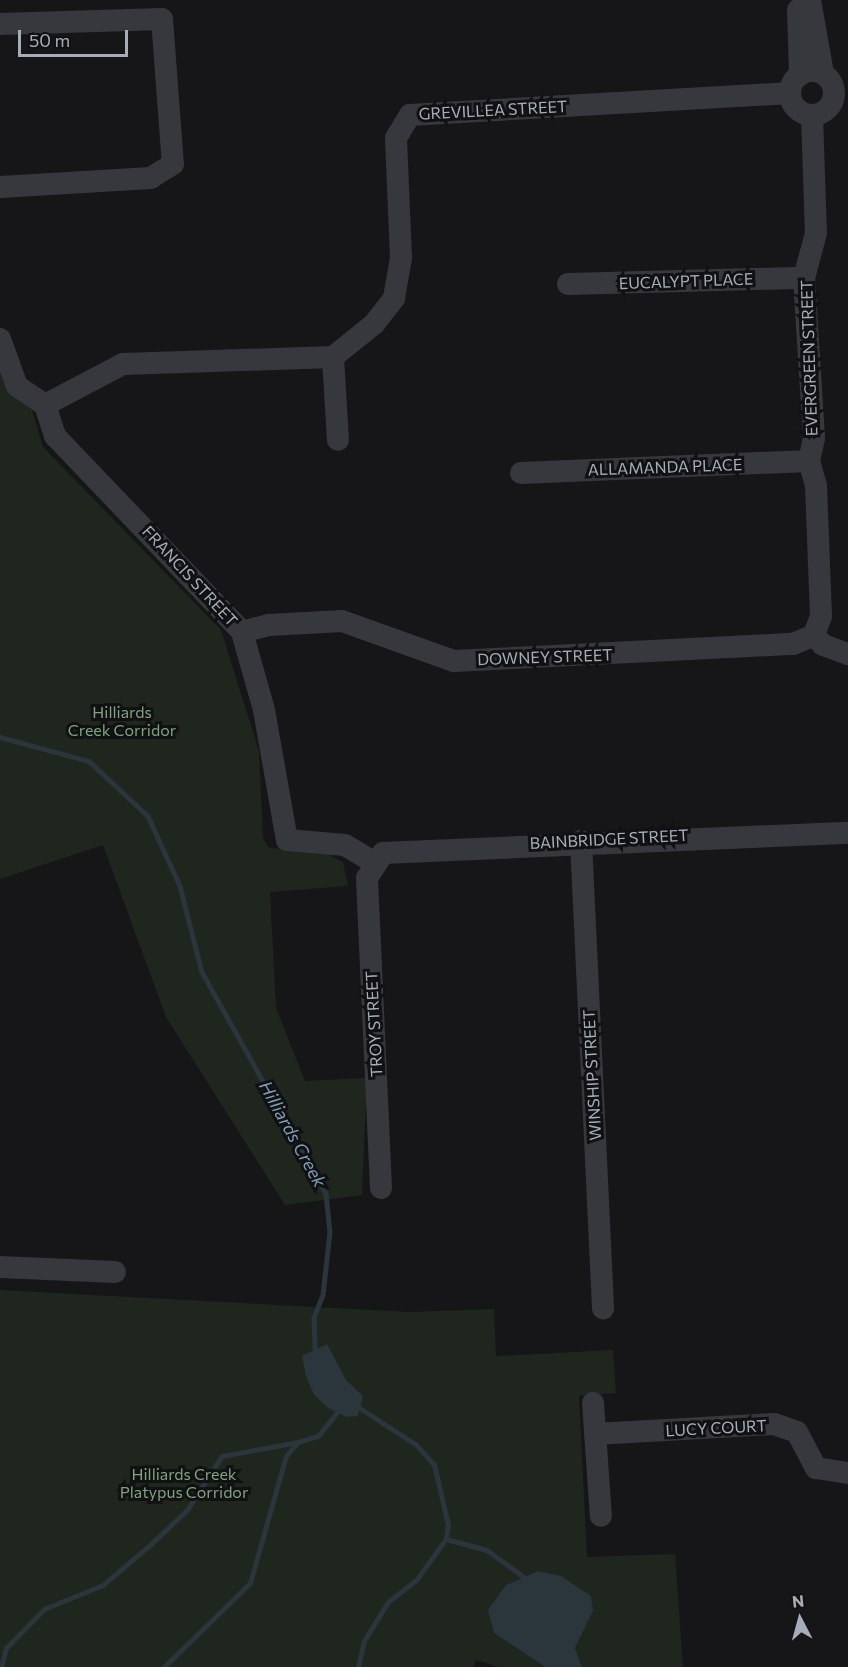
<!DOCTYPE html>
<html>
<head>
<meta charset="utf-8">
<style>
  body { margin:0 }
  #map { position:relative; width:848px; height:1667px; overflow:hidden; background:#161618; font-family:Commissioner,sans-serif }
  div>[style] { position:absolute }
  .green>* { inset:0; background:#1e261e }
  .water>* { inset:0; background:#2b353c }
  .stream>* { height:4.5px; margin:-2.25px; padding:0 2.25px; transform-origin:2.25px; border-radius:2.25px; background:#2b353c }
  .minor>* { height:22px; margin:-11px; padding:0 11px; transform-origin:11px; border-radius:11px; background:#37383d }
  .minor>.ring { margin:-11px; padding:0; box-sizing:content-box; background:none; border:22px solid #37383d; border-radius:50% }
  span { translate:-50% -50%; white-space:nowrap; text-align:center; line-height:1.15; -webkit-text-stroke:6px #111113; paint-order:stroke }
  .street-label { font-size:16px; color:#a7adb8 }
  .park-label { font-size:16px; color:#7ea37f }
  .water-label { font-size:18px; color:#7e9cb3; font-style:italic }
  .north { position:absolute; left:770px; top:1589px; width:60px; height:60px; -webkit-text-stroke:4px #111113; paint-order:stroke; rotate:354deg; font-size:16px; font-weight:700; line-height:24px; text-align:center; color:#a7adb8 }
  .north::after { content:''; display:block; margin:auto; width:21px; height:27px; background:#a7adb8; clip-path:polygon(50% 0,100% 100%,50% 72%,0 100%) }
  .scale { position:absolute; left:18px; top:30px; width:110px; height:27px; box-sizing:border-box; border:3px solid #a7adb8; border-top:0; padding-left:8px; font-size:18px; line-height:21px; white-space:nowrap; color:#a7adb8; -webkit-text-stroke:4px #111113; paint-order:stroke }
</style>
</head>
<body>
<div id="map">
  <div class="green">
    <div style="clip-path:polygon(0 363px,31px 407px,43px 447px,221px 630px,259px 751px,263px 838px,269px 848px,323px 852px,343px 862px,348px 886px,270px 892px,276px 1008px,305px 1081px,367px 1078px,362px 1195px,285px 1205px,166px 1017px,103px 845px,0 879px)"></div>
    <div style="clip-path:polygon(0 1290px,409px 1312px,494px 1309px,496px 1356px,613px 1350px,616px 1393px,579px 1396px,587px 1557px,675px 1554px,683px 1667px,582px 1667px,575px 1648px,593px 1611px,538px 1571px,506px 1585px,494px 1633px,545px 1667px,499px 1667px,476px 1660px,474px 1667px,0 1667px)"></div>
  </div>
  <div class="water">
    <div style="clip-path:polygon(327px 1344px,346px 1380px,363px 1396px,358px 1416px,347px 1417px,328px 1408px,314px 1395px,306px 1376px,302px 1356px)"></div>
    <div style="clip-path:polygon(538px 1571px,561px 1576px,591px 1596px,593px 1611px,575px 1648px,582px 1667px,545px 1667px,494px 1633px,488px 1610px,506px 1585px)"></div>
  </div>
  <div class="stream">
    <div style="left:0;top:737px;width:92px;rotate:15.1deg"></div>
    <div style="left:89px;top:761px;width:81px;rotate:43deg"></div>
    <div style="left:148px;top:816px;width:77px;rotate:65.4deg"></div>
    <div style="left:180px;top:886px;width:89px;rotate:75.7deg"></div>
    <div style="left:202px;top:972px;width:254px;rotate:60.8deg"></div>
    <div style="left:326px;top:1194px;width:38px;rotate:84deg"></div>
    <div style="left:330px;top:1232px;width:63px;rotate:96.3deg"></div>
    <div style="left:323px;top:1295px;width:24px;rotate:112deg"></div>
    <div style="left:314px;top:1317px;width:34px;rotate:88deg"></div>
    <div style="left:446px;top:1539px;width:42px;rotate:15deg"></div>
    <div style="left:487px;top:1550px;width:46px;rotate:36.1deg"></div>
    <div style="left:1px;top:1667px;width:20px;rotate:-75deg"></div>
    <div style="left:6px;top:1648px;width:54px;rotate:-45.7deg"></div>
    <div style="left:44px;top:1609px;width:64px;rotate:-22.1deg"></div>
    <div style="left:103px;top:1585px;width:62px;rotate:-40.4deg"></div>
    <div style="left:150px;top:1545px;width:51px;rotate:-43.4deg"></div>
    <div style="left:187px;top:1510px;width:64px;rotate:-57.1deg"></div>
    <div style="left:222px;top:1456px;width:77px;rotate:-10.4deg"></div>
    <div style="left:164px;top:1667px;width:120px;rotate:-44.3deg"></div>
    <div style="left:250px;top:1583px;width:132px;rotate:-74.2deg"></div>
    <div style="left:286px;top:1456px;width:18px;rotate:-49deg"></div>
    <div style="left:298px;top:1442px;width:21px;rotate:-17deg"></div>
    <div style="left:318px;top:1436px;width:35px;rotate:-51deg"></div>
    <div style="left:358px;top:1667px;width:27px;rotate:-77deg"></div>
    <div style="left:364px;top:1641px;width:46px;rotate:-58.4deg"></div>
    <div style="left:388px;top:1602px;width:37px;rotate:-38deg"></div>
    <div style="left:417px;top:1579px;width:49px;rotate:-54.1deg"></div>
    <div style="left:446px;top:1539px;width:14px;rotate:-82deg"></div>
    <div style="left:448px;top:1525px;width:62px;rotate:-103.1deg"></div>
    <div style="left:434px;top:1465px;width:27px;rotate:-132deg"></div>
    <div style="left:416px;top:1445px;width:68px;rotate:-147deg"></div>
  </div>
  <div class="minor">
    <div style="left:810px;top:0;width:75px;rotate:80deg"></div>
    <div style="left:798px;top:10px;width:65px;rotate:88.2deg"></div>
    <div style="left:0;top:24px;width:162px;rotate:-1.8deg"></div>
    <div style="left:162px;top:19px;width:145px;rotate:85.7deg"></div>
    <div style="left:173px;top:164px;width:26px;rotate:148deg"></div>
    <div style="left:151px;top:178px;width:151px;rotate:176.6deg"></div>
    <div class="ring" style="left:790px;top:71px;width:22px;height:22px"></div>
    <div style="left:812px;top:115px;width:118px;rotate:88.1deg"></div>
    <div style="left:816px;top:233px;width:47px;rotate:104.9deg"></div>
    <div style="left:804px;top:278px;width:160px;rotate:86.4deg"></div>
    <div style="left:814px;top:438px;width:24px;rotate:102deg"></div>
    <div style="left:809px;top:461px;width:26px;rotate:74deg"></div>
    <div style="left:816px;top:486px;width:130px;rotate:87.8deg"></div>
    <div style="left:821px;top:616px;width:20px;rotate:110deg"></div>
    <div style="left:568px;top:284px;width:236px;rotate:-1.5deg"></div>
    <div style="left:0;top:339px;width:50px;rotate:70.1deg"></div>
    <div style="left:17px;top:386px;width:34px;rotate:34deg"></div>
    <div style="left:45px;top:405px;width:33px;rotate:72deg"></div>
    <div style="left:55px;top:436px;width:271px;rotate:46.3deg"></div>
    <div style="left:242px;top:632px;width:81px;rotate:74.2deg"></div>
    <div style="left:264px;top:710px;width:132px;rotate:80deg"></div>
    <div style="left:287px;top:840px;width:58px;rotate:4.9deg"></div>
    <div style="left:345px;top:845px;width:33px;rotate:31deg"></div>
    <div style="left:333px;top:357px;width:83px;rotate:86.6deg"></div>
    <div style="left:45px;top:405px;width:88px;rotate:-27.7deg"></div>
    <div style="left:123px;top:364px;width:210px;rotate:-1.9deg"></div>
    <div style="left:333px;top:357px;width:53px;rotate:-38.8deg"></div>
    <div style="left:374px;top:324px;width:33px;rotate:-52deg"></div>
    <div style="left:394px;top:298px;width:41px;rotate:-80.1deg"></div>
    <div style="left:401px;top:258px;width:120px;rotate:-92.4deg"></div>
    <div style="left:396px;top:138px;width:27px;rotate:-59deg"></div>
    <div style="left:410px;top:115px;width:381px;rotate:-3.3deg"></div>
    <div style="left:521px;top:473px;width:288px;rotate:-2.4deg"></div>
    <div style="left:242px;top:632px;width:28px;rotate:-15deg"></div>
    <div style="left:269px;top:625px;width:73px;rotate:-3.1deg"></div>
    <div style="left:342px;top:621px;width:119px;rotate:19.7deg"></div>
    <div style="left:454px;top:661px;width:339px;rotate:-2.9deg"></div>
    <div style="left:793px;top:644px;width:23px;rotate:-23deg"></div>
    <div style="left:814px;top:635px;width:13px;rotate:48deg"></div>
    <div style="left:823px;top:645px;width:27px;rotate:20deg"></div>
    <div style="left:581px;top:841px;width:468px;rotate:87.3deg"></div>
    <div style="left:381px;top:1188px;width:310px;rotate:-92.6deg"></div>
    <div style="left:367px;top:878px;width:30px;rotate:-57deg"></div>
    <div style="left:383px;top:853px;width:465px;rotate:-2.5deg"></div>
    <div style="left:0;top:1267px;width:115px;rotate:2.5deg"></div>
    <div style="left:593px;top:1403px;width:113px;rotate:86deg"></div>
    <div style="left:595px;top:1434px;width:179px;rotate:-3.2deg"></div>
    <div style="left:774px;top:1424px;width:24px;rotate:19deg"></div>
    <div style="left:797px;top:1432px;width:41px;rotate:62.2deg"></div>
    <div style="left:816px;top:1468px;width:32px;rotate:9deg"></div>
  </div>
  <div class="street-label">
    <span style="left:493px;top:110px;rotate:-3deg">GREVILLEA STREET</span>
    <span style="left:686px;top:281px;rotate:-2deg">EUCALYPT PLACE</span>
    <span style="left:809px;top:358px;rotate:-92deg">EVERGREEN STREET</span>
    <span style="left:665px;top:467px;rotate:-2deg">ALLAMANDA PLACE</span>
    <span style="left:190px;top:576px;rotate:47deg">FRANCIS STREET</span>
    <span style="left:545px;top:657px;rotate:-2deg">DOWNEY STREET</span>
    <span style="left:609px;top:839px;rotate:-3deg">BAINBRIDGE STREET</span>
    <span style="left:374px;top:1024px;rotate:-93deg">TROY STREET</span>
    <span style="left:592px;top:1075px;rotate:-93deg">WINSHIP STREET</span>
    <span style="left:716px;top:1428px;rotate:-3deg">LUCY COURT</span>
  </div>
  <div class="park-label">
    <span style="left:122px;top:721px">Hilliards<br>Creek Corridor</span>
    <span style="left:184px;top:1483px">Hilliards Creek<br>Platypus Corridor</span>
  </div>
  <div class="water-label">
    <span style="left:293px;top:1134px;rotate:61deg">Hilliards Creek</span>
  </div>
  <div class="north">N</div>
  <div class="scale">50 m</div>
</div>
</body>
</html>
